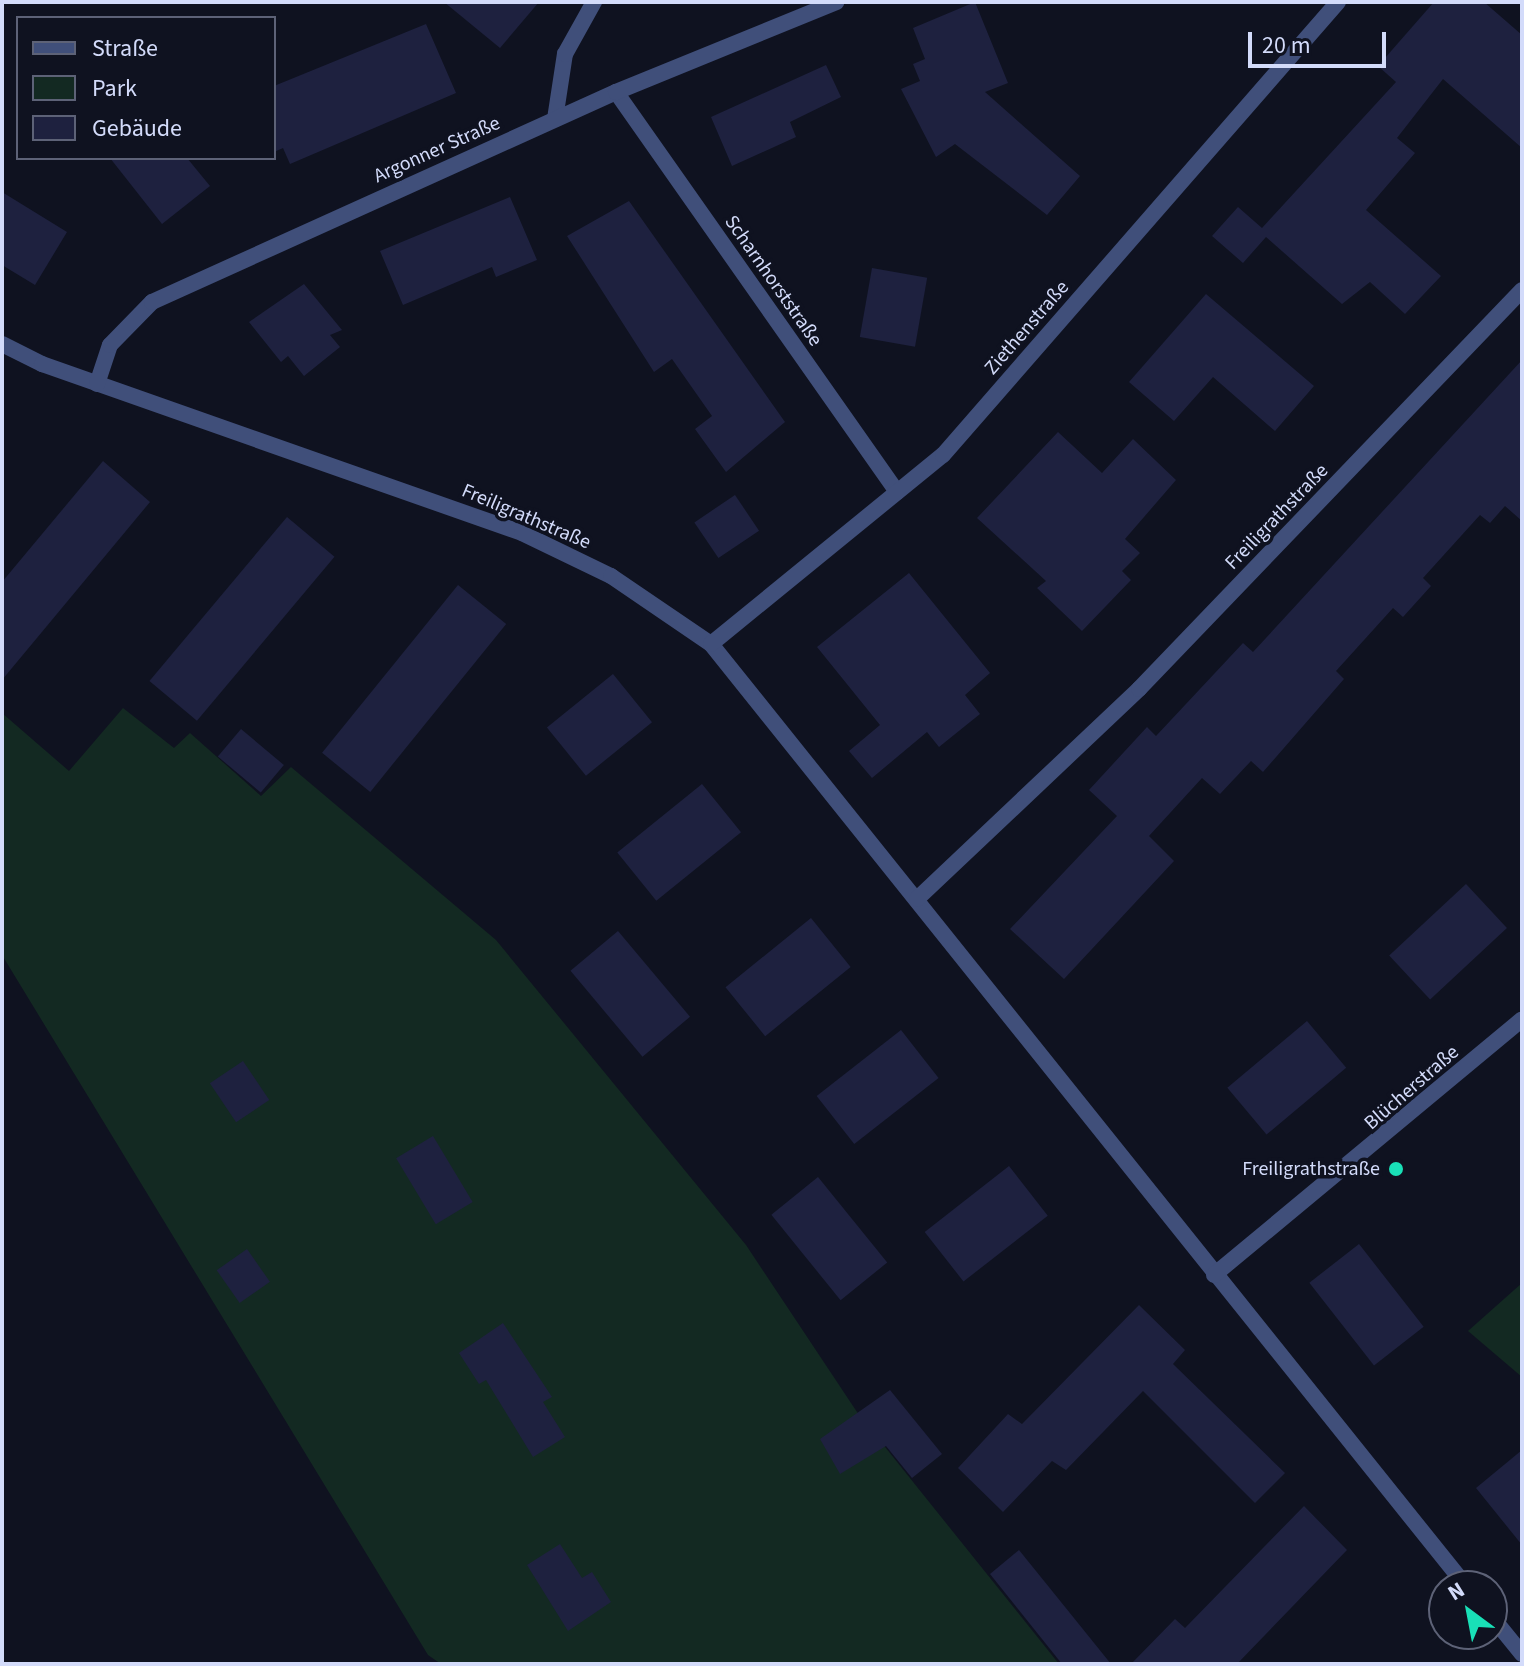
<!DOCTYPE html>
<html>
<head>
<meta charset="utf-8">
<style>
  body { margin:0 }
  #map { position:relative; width:1524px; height:1666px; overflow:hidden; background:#0f1220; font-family:"Source Sans 3",sans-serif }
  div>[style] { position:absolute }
  .green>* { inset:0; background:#132922 }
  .building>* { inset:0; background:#1e213f; transform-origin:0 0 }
  .street>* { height:16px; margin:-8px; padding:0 8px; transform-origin:8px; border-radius:8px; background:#404f7a }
  .dots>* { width:22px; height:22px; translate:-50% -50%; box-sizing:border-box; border:4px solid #0f1220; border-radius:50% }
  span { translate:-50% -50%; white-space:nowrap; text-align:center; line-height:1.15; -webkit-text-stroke:7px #0f1220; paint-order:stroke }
  .street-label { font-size:20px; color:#d3dbfa }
  .poi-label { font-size:20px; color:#d3dbfa }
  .right { translate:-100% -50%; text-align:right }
  .frame { position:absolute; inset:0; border:4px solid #d3dbfa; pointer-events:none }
  .legend { position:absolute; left:16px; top:16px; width:260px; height:144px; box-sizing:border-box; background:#0f1220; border:2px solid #5d6277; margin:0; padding:10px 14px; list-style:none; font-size:24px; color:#d3dbfa }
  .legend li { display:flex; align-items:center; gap:16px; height:40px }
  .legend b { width:40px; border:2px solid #5d6277 }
  .north { position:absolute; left:1428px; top:1570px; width:80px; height:80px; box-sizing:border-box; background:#0f1220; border:2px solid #5d6277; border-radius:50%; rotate:328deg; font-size:22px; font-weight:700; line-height:32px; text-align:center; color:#d3dbfa }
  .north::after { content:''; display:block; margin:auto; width:28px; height:36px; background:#19e0b7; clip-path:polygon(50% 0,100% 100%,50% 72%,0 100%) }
  .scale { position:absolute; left:1248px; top:32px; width:138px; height:36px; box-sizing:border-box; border:4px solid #d3dbfa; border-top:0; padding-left:10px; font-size:24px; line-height:28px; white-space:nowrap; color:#d3dbfa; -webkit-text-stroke:6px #0f1220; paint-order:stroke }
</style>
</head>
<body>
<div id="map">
  <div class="green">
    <div style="clip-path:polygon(123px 708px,174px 748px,190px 733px,261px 796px,291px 767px,496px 940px,746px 1245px,857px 1412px,1059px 1664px,441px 1664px,428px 1655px,2px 955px,2px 713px,69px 771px)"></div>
    <div style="clip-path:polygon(1522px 1283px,1522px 1377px,1468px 1331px)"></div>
  </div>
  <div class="building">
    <div style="clip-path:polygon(444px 2px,539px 2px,500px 48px)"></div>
    <div style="clip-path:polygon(975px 2px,1008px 83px,985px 92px,1080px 176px,1047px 215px,955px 144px,936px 157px,901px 89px,920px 81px,913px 64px,925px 59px,913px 28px)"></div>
    <div style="clip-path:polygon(1434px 2px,1484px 2px,1522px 35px,1522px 148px,1443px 79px,1397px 138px,1415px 153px,1366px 210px,1441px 276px,1405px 314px,1370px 282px,1342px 304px,1266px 237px,1243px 263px,1212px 236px,1238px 207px,1262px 228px,1396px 82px,1378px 66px)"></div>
    <div style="clip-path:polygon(426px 24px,456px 93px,290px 164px,283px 148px,274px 152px,274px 86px)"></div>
    <div style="clip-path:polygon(826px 65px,841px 97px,790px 122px,796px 137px,732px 166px,711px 117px)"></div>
    <div style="clip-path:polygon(110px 158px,187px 158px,210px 186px,162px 224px)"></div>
    <div style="clip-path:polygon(2px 192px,67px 232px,35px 285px,2px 265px)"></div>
    <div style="clip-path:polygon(510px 197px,537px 260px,496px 277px,492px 267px,403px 305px,380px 251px)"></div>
    <div style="clip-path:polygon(629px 201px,785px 422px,726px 472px,695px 429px,712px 416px,672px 359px,654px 372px,567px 236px)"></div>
    <div style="left:872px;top:268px;width:56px;height:70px;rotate:10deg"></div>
    <div style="clip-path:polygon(304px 284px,342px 330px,330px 335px,340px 347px,304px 376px,288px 356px,281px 362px,249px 322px)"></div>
    <div style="clip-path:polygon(1206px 294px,1314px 386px,1275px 431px,1213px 377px,1174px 421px,1129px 382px)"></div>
    <div style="clip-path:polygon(1522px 360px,1522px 521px,1505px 506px,1490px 523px,1480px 515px,1423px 578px,1431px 586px,1403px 617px,1393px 608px,1336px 671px,1344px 679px,1263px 772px,1251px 761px,1220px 794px,1202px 778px,1149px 836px,1174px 861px,1064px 979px,1010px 929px,1117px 816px,1089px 790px,1147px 727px,1156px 736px,1243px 643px,1253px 652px)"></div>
    <div style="clip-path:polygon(1058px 432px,1102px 473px,1133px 439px,1176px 480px,1125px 539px,1140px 553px,1122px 571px,1131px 580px,1082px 631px,1037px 588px,1046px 581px,977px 518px)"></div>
    <div style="clip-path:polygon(103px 461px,150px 502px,2px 680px,2px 582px)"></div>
    <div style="left:735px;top:495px;width:43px;height:49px;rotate:56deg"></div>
    <div style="left:287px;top:517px;width:62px;height:214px;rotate:40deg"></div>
    <div style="clip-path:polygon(909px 573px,990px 673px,965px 695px,980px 714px,939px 747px,927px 732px,872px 778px,849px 751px,880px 725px,817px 647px)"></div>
    <div style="left:458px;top:585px;width:62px;height:216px;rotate:39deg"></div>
    <div style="left:613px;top:674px;width:62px;height:85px;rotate:51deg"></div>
    <div style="left:241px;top:729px;width:56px;height:36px;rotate:40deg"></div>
    <div style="left:702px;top:784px;width:62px;height:109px;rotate:51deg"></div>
    <div style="left:1466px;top:884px;width:60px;height:105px;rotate:47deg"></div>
    <div style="left:811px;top:918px;width:63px;height:110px;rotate:51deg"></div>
    <div style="left:618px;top:931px;width:112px;height:62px;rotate:50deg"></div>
    <div style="left:1307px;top:1021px;width:61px;height:104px;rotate:50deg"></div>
    <div style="left:901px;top:1030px;width:61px;height:107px;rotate:52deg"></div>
    <div style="left:243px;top:1061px;width:47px;height:40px;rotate:56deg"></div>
    <div style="left:433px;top:1136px;width:77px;height:43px;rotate:59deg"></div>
    <div style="left:1009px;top:1166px;width:63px;height:107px;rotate:52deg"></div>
    <div style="left:818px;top:1177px;width:110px;height:60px;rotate:51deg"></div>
    <div style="left:1359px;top:1244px;width:105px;height:63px;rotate:52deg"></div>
    <div style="left:247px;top:1249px;width:40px;height:37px;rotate:55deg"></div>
    <div style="clip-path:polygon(1139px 1305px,1185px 1350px,1173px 1364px,1285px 1473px,1255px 1503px,1143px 1391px,1066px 1470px,1052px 1461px,1003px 1512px,958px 1468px,1008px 1414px,1022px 1424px)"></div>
    <div style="clip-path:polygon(503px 1323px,552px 1397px,543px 1402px,565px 1437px,533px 1457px,486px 1380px,479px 1384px,459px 1353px)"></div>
    <div style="clip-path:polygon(890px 1390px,942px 1454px,912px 1478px,886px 1446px,840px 1474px,820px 1439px)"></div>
    <div style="clip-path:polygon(1522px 1450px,1522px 1545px,1476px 1488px)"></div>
    <div style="clip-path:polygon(1304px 1506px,1347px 1550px,1237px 1664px,1131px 1664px,1175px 1619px,1185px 1628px)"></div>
    <div style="clip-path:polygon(560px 1544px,582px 1578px,592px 1572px,611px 1602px,568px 1631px,527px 1565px)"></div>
    <div style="clip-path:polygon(1019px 1550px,1057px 1597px,1111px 1664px,1062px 1664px,990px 1574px)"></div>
  </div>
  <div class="street">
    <div style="left:616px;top:92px;width:489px;rotate:54.9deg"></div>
    <div style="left:555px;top:119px;width:66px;rotate:-81.3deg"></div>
    <div style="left:565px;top:54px;width:60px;rotate:-60.9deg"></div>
    <div style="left:2px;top:344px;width:45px;rotate:26.6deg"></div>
    <div style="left:42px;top:364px;width:509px;rotate:19.4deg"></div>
    <div style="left:522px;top:533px;width:99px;rotate:25.8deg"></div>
    <div style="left:611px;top:576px;width:121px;rotate:34.2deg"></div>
    <div style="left:711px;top:644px;width:1207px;rotate:51.29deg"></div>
    <div style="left:97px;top:384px;width:41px;rotate:-71.6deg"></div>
    <div style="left:110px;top:345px;width:60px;rotate:-45.7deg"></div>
    <div style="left:152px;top:302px;width:509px;rotate:-24.35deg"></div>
    <div style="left:616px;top:92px;width:238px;rotate:-22.2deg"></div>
    <div style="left:711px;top:644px;width:299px;rotate:-39.2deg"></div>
    <div style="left:943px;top:455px;width:601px;rotate:-48.91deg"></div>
    <div style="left:917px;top:899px;width:306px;rotate:-43.4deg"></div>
    <div style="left:1139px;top:689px;width:553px;rotate:-46.17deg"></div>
    <div style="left:1214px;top:1275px;width:400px;rotate:-39.7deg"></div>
    <div style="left:1492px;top:1617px;width:48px;rotate:51deg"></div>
  </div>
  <div class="dots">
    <div style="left:1396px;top:1169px;background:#19e0b7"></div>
  </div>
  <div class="street-label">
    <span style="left:437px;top:150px;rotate:-24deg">Argonner Straße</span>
    <span style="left:773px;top:281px;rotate:55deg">Scharnhorststraße</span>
    <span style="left:1027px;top:328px;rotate:-49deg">Ziethenstraße</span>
    <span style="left:526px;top:517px;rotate:23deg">Freiligrathstraße</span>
    <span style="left:1277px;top:517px;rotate:-46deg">Freiligrathstraße</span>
    <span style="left:1412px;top:1088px;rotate:-41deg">Blücherstraße</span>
  </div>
  <div class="poi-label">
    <span class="right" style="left:1380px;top:1169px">Freiligrathstraße</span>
  </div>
  <div class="frame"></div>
  <ul class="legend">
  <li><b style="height:10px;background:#404f7a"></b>Straße</li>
  <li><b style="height:22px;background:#132922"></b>Park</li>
  <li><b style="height:22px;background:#1e213f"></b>Gebäude</li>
  </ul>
  <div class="north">N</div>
  <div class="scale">20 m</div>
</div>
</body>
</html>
